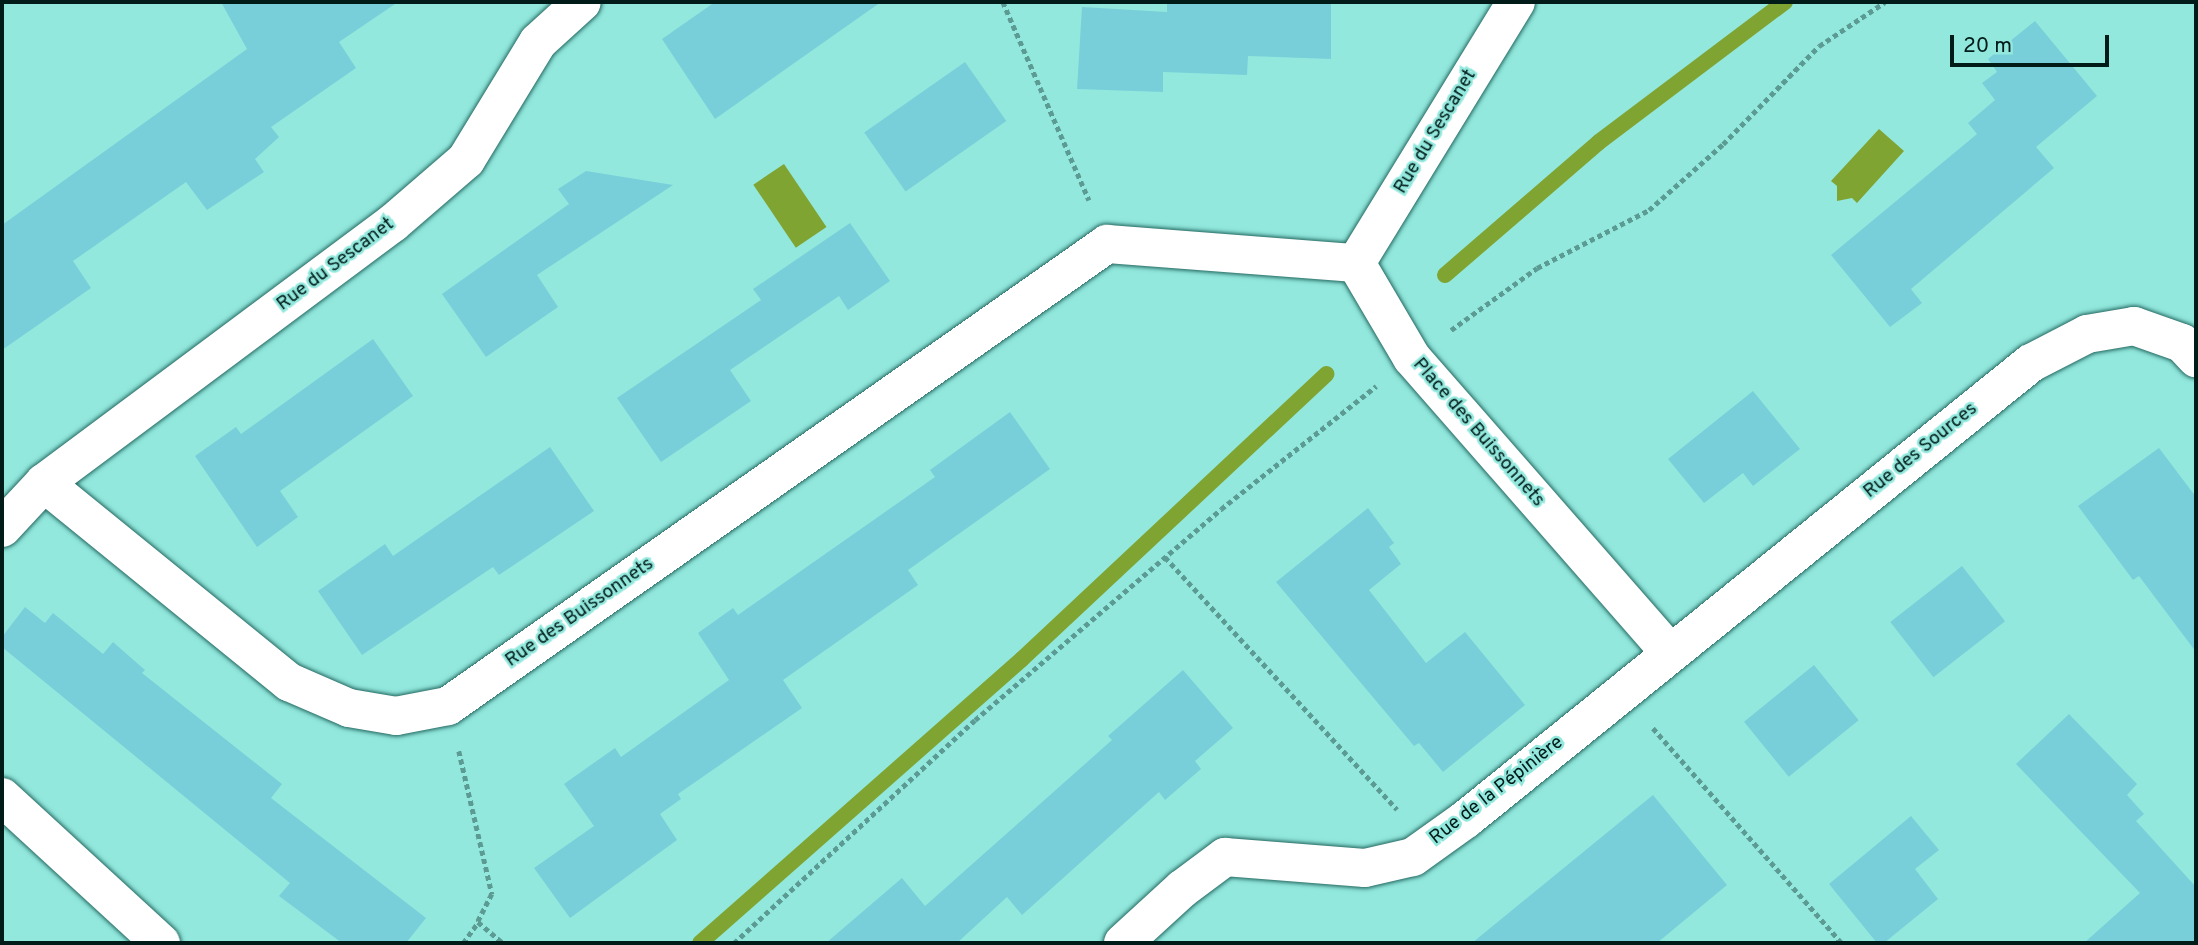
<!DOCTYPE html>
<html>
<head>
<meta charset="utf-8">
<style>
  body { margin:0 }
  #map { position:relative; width:2198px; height:945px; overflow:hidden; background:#92e8dd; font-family:Overpass,sans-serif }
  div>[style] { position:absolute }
  .water>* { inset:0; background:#80a432; transform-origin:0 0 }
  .stream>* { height:16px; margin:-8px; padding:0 8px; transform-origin:8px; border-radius:8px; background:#80a432 }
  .building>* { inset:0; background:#78cfd9; transform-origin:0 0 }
  .path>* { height:4.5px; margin-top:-2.25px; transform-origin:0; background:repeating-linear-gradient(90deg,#5c9b93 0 5px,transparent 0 8.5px) }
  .roads { filter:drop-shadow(0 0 2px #246861) drop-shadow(0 0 2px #246861) }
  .street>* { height:38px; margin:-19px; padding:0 19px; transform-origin:19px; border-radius:19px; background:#fff }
  .secondary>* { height:38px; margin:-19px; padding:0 19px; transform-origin:19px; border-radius:19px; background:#fff }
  span { translate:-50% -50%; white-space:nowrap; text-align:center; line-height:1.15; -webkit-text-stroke:5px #92e8dd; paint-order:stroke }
  .street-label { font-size:19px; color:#011b18 }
  .frame { position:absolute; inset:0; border:4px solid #011b18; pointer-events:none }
  .scale { position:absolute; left:1950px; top:35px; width:159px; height:32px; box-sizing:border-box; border:4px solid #011b18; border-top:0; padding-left:9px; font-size:21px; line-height:24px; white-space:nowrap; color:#011b18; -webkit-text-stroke:5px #92e8dd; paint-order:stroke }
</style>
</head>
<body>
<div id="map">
  <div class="water">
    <div style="clip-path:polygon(1879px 129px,1904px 151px,1857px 203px,1852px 198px,1837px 201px,1837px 186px,1831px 181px)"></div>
    <div style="left:784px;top:164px;width:76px;height:37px;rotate:56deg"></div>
  </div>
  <div class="stream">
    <div style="left:1445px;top:275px;width:203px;rotate:-40.8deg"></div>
    <div style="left:1599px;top:142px;width:233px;rotate:-37deg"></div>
    <div style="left:700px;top:943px;width:429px;rotate:-41.4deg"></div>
    <div style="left:1022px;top:659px;width:417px;rotate:-43.1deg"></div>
  </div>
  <div class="building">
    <div style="clip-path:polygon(221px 2px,398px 2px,339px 42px,356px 68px,271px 127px,279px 137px,255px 159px,264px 172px,207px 210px,186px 182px,73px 261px,91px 288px,2px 350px,2px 225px,247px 49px)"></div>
    <div style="clip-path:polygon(715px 2px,881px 2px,715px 119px,662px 39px)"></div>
    <div style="clip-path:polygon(1167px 2px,1331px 2px,1331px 59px,1248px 56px,1247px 75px,1163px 72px,1163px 92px,1077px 89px,1082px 7px,1167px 12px)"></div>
    <div style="clip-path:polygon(2035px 21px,2097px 96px,2036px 147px,2054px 168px,1911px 289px,1922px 303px,1890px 327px,1831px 255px,1977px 134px,1968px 123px,1995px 100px,1982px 83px,1997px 72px,1988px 59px)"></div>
    <div style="left:965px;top:62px;width:72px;height:123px;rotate:55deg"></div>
    <div style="clip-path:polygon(586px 171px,673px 185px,537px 275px,558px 307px,486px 357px,442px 294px,569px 204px,558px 189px)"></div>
    <div style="clip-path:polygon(850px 223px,890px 281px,848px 310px,839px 296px,730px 370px,751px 401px,661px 462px,617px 398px,761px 300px,753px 289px)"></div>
    <div style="clip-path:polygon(373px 339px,413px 396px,280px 491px,298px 517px,257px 547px,195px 456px,236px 427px,241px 434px)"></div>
    <div style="clip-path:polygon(1753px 391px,1800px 449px,1753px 486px,1743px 473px,1704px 503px,1668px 459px)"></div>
    <div style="clip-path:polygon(1010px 412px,1050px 469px,908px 570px,918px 585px,783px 680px,802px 708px,678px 794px,681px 799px,660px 814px,677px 840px,570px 918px,534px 868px,594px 826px,564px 784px,615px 748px,621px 757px,729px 680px,698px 633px,733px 608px,738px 615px,935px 477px,930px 470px)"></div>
    <div style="clip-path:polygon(550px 447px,594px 511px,499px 575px,493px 567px,362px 655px,318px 591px,385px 544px,393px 556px)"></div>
    <div style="clip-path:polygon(2159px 448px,2196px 497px,2196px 652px,2139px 576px,2133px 580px,2078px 506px)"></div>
    <div style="clip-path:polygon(1368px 508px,1394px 543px,1389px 547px,1401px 564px,1369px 590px,1426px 663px,1465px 632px,1525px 705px,1443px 772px,1419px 743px,1414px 746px,1276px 582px)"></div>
    <div style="left:1962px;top:566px;width:70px;height:91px;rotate:52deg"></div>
    <div style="clip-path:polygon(25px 607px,45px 623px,53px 613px,103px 654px,113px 642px,145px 670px,142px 673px,282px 784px,271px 798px,426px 918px,406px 943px,342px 943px,279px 896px,290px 883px,2px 647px,2px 637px)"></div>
    <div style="left:1814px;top:665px;width:71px;height:90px;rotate:51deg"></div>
    <div style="clip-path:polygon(1183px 670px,1233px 728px,1195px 761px,1201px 769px,1165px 800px,1159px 792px,1022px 915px,1007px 897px,957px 943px,826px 943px,902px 878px,925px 906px,1112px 740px,1108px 736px)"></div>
    <div style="clip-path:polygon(2069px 714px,2137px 784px,2127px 795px,2144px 814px,2136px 821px,2196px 887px,2196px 943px,2084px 943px,2140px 893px,2016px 764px)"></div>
    <div style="clip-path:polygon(1653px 795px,1727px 885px,1657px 943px,1472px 943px)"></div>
    <div style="clip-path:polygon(1911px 816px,1939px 850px,1915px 869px,1938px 899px,1884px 943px,1877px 943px,1829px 884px)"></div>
  </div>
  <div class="path">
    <div style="left:1003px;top:2px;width:216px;rotate:66.5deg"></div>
    <div style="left:1451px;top:330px;width:106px;rotate:-35.8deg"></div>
    <div style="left:1537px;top:268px;width:126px;rotate:-27.4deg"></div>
    <div style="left:1649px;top:210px;width:99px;rotate:-41.7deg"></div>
    <div style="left:1723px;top:144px;width:137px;rotate:-45.6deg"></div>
    <div style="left:1819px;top:46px;width:79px;rotate:-33.7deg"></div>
    <div style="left:1165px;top:557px;width:343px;rotate:47.4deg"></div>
    <div style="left:1653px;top:728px;width:286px;rotate:48.7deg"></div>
    <div style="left:459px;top:751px;width:147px;rotate:77deg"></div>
    <div style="left:492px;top:894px;width:31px;rotate:117deg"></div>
    <div style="left:478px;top:922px;width:33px;rotate:40deg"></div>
    <div style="left:463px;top:943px;width:26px;rotate:-54deg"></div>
    <div style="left:734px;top:943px;width:328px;rotate:-42.8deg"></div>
    <div style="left:975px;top:720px;width:324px;rotate:-40.6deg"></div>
    <div style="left:1221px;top:509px;width:198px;rotate:-38.4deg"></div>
  </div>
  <div class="roads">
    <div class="street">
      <div style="left:1356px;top:263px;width:110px;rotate:59.5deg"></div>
      <div style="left:1412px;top:358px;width:392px;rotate:48.8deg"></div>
      <div style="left:1356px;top:263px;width:306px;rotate:-58.5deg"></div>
      <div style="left:44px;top:483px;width:316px;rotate:39.1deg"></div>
      <div style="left:289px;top:682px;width:65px;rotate:23.4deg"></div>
      <div style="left:349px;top:708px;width:48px;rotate:9.7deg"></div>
      <div style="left:396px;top:716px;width:53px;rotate:-10.9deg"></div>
      <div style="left:448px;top:706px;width:805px;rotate:-35.03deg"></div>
      <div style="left:1107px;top:244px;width:250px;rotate:4.4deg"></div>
      <div style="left:2px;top:528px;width:62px;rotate:-47deg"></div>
      <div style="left:44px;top:483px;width:435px;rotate:-36.7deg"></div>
      <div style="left:393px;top:223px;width:96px;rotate:-40.8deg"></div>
      <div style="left:466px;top:160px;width:138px;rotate:-58.6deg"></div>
      <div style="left:538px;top:42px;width:59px;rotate:-42.3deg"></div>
      <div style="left:1123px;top:943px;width:80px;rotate:-42.5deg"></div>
      <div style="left:1182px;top:889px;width:54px;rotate:-36.7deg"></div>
      <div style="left:1225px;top:857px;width:140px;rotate:4.5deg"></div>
      <div style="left:1365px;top:868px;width:49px;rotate:-12.9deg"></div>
      <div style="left:1413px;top:857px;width:65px;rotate:-35.6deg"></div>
      <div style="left:1466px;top:819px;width:726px;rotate:-38.91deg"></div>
      <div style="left:2031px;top:363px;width:63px;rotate:-27.4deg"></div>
      <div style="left:2087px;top:334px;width:48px;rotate:-9.7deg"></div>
      <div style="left:2134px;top:326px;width:51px;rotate:19.5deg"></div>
      <div style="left:2182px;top:343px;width:21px;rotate:47deg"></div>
    </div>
    <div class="secondary">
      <div style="left:2px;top:797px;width:216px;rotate:42.6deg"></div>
    </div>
  </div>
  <div class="street-label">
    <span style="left:1436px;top:132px;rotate:-59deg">Rue du Sescanet</span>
    <span style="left:336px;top:265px;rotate:-37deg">Rue du Sescanet</span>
    <span style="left:1478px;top:433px;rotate:49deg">Place des Buissonnets</span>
    <span style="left:1921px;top:451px;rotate:-39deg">Rue des Sources</span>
    <span style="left:580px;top:613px;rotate:-35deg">Rue des Buissonnets</span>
    <span style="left:1497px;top:791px;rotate:-38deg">Rue de la Pépinière</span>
  </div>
  <div class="frame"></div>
  <div class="scale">20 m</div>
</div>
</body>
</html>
